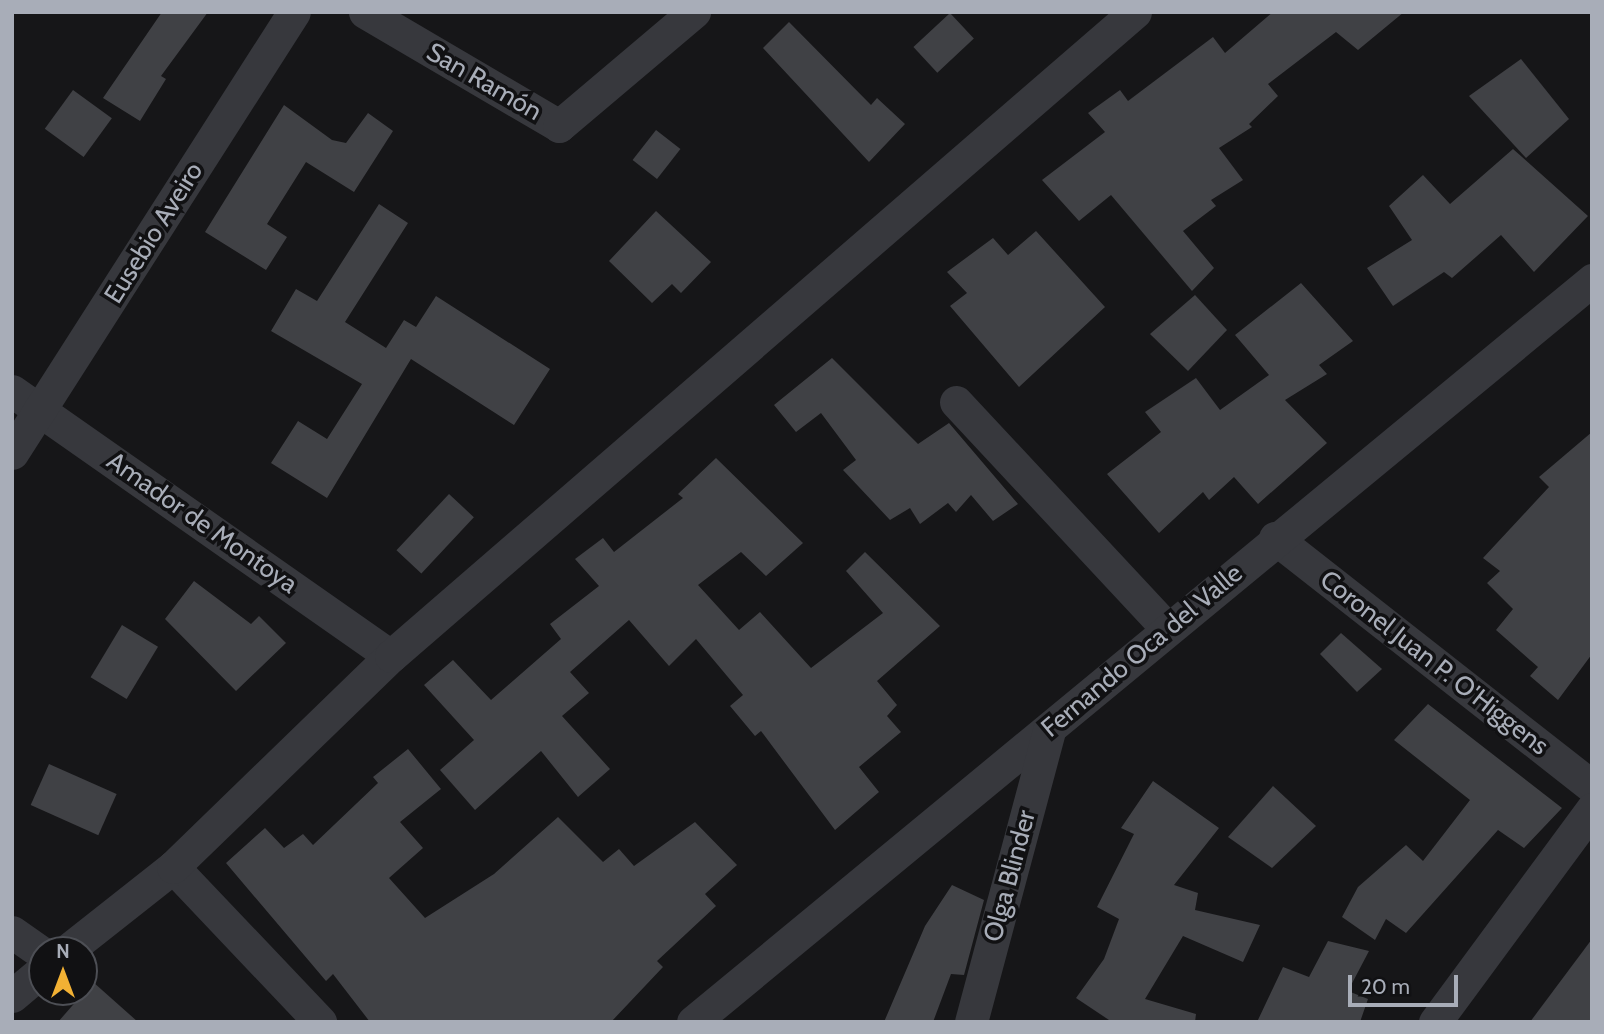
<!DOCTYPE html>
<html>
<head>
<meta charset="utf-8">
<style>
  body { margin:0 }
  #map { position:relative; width:1604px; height:1034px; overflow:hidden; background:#161618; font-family:Cabin,sans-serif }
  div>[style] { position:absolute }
  .building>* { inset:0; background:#404145; transform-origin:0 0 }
  .minor>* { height:33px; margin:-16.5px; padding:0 16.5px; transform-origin:16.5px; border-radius:16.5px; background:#37383d }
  span { translate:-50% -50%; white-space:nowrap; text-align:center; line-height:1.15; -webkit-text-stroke:7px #111113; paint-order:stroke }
  .street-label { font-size:26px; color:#a8adb8 }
  .frame { position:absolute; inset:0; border:14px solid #a8adb8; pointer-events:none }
  .north { position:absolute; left:28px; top:936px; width:70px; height:70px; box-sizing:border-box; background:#111113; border:2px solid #4d4f55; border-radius:50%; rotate:0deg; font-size:19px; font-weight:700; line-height:28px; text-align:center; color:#a8adb8 }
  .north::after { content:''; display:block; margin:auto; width:24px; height:32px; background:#f2b134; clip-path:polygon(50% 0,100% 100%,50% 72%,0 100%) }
  .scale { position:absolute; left:1348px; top:975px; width:110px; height:32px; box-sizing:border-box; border:4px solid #a8adb8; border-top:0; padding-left:9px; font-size:21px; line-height:24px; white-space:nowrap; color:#a8adb8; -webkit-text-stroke:5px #111113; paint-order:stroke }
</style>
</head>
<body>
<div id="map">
  <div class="building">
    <div style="clip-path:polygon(162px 12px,208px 12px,161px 76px,166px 79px,140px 121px,103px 98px)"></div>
    <div style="clip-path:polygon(1273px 12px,1404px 12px,1358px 50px,1336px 32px,1268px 84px,1278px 96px,1249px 124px,1252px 127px,1219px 148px,1243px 180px,1211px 200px,1216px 206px,1183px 231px,1214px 268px,1192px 291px,1111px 195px,1079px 221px,1042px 180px,1105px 132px,1088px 113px,1120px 90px,1128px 101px,1213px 37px,1225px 53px)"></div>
    <div style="left:950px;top:13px;width:35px;height:50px;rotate:47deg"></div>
    <div style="clip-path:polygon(789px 22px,871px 105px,877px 98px,905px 124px,869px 162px,763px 48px)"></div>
    <div style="clip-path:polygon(1521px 59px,1569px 119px,1526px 158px,1469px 96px)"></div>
    <div style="left:73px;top:90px;width:48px;height:48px;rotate:36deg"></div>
    <div style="clip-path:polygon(284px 105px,332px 140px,346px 143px,368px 113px,393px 131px,354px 192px,306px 162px,267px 224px,287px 237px,266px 270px,205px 232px)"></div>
    <div style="left:656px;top:130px;width:31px;height:38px;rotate:38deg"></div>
    <div style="clip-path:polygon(1513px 149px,1588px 216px,1534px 272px,1501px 235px,1452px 278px,1444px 272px,1393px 306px,1367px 268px,1412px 240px,1389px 206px,1423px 175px,1450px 204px)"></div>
    <div style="clip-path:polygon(379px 204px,408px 223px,345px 322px,386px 348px,404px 320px,416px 327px,436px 296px,550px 369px,514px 425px,411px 359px,327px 498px,271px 463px,298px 421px,327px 439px,362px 384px,271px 331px,296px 289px,317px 301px)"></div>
    <div style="clip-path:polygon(656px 211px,711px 262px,681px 293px,672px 284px,652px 303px,609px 261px)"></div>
    <div style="clip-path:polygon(1036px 231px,1105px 307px,1019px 387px,950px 306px,967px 293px,947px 272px,993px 238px,1008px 255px)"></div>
    <div style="clip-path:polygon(1301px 283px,1353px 341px,1319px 365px,1327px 374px,1285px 400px,1327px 443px,1258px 504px,1234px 477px,1209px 500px,1203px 492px,1159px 533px,1107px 474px,1161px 432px,1145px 412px,1196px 378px,1220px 410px,1269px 375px,1235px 335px)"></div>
    <div style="clip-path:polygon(1195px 295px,1227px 330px,1188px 371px,1150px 334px)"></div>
    <div style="clip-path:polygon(832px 358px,918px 444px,949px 423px,1018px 504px,993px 521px,971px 495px,956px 512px,948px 503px,920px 524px,910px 508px,890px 520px,843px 470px,856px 460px,821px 413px,796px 432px,774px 405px)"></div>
    <div style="clip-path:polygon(1592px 432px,1592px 654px,1558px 700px,1530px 676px,1538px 667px,1496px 630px,1513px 609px,1487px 583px,1500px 571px,1483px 558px,1549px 487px,1539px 477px)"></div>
    <div style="clip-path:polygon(716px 458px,803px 543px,766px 576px,741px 552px,698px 585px,739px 630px,760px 612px,811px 668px,883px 613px,846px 571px,865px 552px,940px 626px,877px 681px,897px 705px,887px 716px,901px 732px,859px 767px,879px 792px,835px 830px,761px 731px,755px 736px,730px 706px,743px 695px,696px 639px,669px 666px,629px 620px,570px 672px,589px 693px,562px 716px,610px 769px,578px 797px,541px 751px,475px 810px,440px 770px,474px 740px,424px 685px,453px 660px,491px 700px,561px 639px,550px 624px,599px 586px,575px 559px,603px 538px,614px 552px,683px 498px,678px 494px)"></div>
    <div style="left:449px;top:494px;width:34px;height:77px;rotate:43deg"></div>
    <div style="clip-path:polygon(194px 581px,251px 624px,259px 616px,286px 643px,236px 691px,165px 619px)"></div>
    <div style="left:122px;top:625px;width:42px;height:61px;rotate:31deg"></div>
    <div style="clip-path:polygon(1341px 633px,1382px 669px,1357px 692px,1320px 654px)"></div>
    <div style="clip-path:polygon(1428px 704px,1562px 808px,1524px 848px,1498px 830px,1406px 933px,1386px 919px,1375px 940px,1342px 917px,1358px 887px,1406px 845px,1423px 861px,1470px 800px,1394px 740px)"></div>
    <div style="clip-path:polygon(408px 749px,441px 789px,400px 822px,423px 848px,389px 878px,425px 918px,494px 874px,558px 817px,603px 862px,619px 849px,634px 866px,695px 822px,737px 865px,705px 894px,716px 906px,657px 961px,663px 967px,611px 1022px,370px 1022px,333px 974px,326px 981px,226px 863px,265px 828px,284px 848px,303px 834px,313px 845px,378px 783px,373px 777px)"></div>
    <div style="left:49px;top:764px;width:74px;height:45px;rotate:24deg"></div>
    <div style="clip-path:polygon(1153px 781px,1219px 828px,1174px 885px,1198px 893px,1195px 910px,1260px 925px,1243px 962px,1183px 936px,1145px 999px,1196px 1014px,1195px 1022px,1112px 1022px,1076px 998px,1104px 959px,1119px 919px,1097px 907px,1134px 834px,1121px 828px)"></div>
    <div style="clip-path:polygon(1273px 786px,1316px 826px,1272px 868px,1228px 837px)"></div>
    <div style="clip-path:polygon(952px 885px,984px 900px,964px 975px,951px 974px,933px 1022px,884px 1022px,925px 926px)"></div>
    <div style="clip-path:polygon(1592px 939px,1592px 1022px,1530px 1022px)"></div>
    <div style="clip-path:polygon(1328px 941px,1369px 951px,1348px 991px,1368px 999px,1360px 1022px,1257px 1022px,1283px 967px,1309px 977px)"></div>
    <div style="clip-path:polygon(93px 982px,138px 1022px,58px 1022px)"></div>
  </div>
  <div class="minor">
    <div style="left:365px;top:12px;width:225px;rotate:30.4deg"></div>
    <div style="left:559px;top:126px;width:177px;rotate:-40.2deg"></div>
    <div style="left:12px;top:391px;width:462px;rotate:35deg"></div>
    <div style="left:956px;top:402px;width:309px;rotate:47deg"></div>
    <div style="left:12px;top:453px;width:523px;rotate:-57.4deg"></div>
    <div style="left:1275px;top:538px;width:403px;rotate:38.1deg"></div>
    <div style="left:173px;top:867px;width:214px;rotate:46.5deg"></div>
    <div style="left:12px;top:932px;width:37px;rotate:35deg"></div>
    <div style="left:68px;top:950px;width:134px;rotate:-38.3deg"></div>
    <div style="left:173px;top:867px;width:303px;rotate:-44.1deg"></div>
    <div style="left:391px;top:656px;width:984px;rotate:-40.88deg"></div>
    <div style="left:12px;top:996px;width:39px;rotate:-40deg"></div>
    <div style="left:693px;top:1022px;width:1166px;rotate:-39.53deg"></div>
    <div style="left:971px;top:1022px;width:302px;rotate:-75deg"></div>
    <div style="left:1435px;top:1022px;width:265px;rotate:-53.6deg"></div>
  </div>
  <div class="street-label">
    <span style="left:484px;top:82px;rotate:30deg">San Ramón</span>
    <span style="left:154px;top:233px;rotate:-58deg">Eusebio Aveiro</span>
    <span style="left:202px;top:523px;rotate:35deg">Amador de Montoya</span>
    <span style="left:1142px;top:651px;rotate:-40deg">Fernando Oca del Valle</span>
    <span style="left:1434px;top:663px;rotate:38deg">Coronel Juan P. O'Higgens</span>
    <span style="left:1010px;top:876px;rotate:-75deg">Olga Blinder</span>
  </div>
  <div class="frame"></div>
  <div class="north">N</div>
  <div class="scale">20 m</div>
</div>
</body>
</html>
